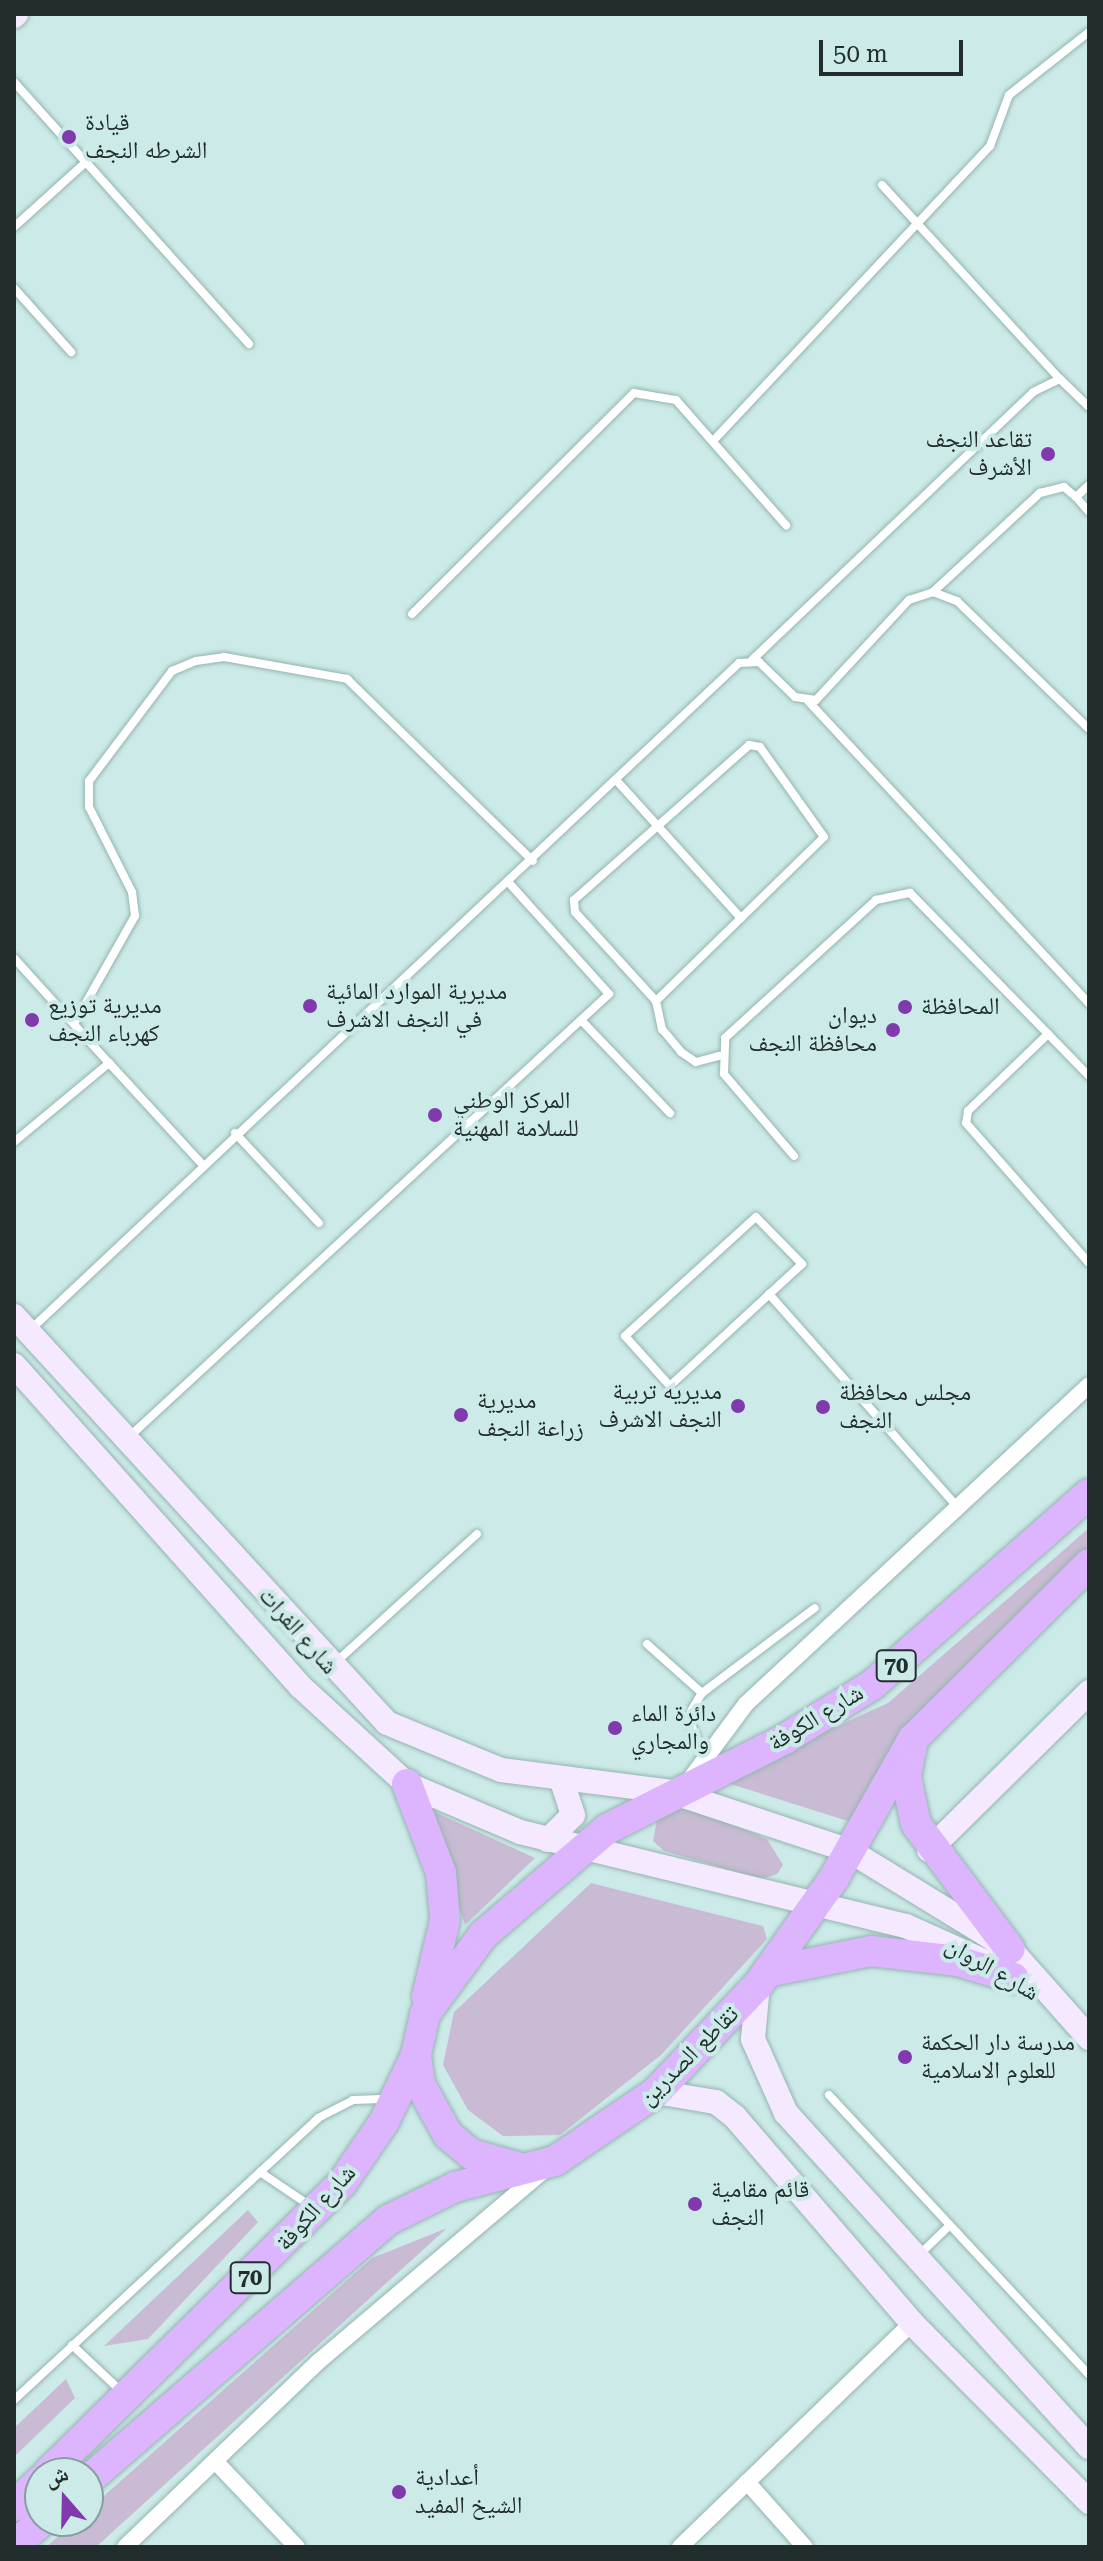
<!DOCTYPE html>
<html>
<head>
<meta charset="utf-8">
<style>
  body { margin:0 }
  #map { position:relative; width:1103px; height:2561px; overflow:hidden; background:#ccebe8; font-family:"Roboto Serif","Noto Naskh Arabic",serif }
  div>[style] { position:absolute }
  .green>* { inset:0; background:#c8bbd3 }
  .roads { filter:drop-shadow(0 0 2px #95b4b0) drop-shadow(0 0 2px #95b4b0) }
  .lane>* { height:8px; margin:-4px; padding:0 4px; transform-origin:4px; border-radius:4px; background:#fff }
  .street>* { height:16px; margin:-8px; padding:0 8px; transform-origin:8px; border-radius:8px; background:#fff }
  .secondary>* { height:24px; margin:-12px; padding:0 12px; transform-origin:12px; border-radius:12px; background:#f5e9ff }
  .highway>* { height:30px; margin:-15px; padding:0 15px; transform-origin:15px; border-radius:15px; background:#ddb5fe }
  .dots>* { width:22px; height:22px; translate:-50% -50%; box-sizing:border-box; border:4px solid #ccebe8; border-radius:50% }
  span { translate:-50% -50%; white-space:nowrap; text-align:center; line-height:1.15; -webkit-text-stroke:8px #ccebe8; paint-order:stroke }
  .shield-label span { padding:2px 6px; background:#ccebe8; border:2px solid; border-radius:6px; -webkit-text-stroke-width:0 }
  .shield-label { font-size:22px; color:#222e2d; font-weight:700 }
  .poi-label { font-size:24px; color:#222e2d }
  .left { translate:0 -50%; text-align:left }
  .right { translate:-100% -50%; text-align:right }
  .street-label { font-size:24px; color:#222e2d }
  .frame { position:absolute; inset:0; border:16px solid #222e2d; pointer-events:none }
  .north { position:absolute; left:24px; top:2457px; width:80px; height:80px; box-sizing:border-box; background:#ccebe8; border:2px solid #889f9d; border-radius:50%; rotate:340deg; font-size:22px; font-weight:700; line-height:32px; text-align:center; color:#222e2d }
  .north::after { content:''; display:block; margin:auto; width:28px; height:36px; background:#803aad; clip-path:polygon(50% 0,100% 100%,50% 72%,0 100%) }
  .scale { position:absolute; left:819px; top:40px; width:144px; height:36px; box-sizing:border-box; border:4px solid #222e2d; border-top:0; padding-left:10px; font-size:24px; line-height:28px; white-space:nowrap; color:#222e2d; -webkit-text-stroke:6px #ccebe8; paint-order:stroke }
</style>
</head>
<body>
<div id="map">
  <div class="green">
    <div style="clip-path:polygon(1089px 1528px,1089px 1559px,854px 1823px,718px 1780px,888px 1703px)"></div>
    <div style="clip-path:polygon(691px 1807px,767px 1839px,783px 1865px,777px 1874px,761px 1879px,664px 1851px,653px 1841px,658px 1815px)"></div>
    <div style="clip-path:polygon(426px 1808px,535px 1858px,465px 1925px)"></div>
    <div style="clip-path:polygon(591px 1883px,763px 1926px,767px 1939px,661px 2055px,560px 2135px,503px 2136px,468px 2110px,443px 2065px,454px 2012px)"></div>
    <div style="clip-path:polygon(248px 2210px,258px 2222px,148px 2339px,104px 2346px)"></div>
    <div style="clip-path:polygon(447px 2228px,96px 2547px,46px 2547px,76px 2521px,88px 2521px,88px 2510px,372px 2258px)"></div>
    <div style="clip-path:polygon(66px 2379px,75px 2398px,14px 2457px,14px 2428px)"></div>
  </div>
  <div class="roads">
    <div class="lane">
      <div style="left:14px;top:82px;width:352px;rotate:48.1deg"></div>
      <div style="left:882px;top:185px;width:263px;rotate:47.5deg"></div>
      <div style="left:14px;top:227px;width:97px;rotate:-42.1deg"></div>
      <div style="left:14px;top:288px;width:86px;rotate:48.3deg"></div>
      <div style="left:713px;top:441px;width:405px;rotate:-46.8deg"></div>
      <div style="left:990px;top:146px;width:54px;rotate:-69.6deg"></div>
      <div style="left:1009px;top:95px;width:102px;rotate:-38.2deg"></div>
      <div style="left:1076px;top:497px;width:20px;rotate:49deg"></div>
      <div style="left:933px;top:592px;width:146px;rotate:-42.8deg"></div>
      <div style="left:1040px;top:493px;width:25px;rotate:-14deg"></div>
      <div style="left:1064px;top:487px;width:16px;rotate:40deg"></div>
      <div style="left:1076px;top:497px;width:18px;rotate:-43deg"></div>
      <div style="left:412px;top:614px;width:313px;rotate:-44.9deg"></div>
      <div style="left:634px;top:393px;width:43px;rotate:9.5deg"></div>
      <div style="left:676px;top:400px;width:167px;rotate:48.7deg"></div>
      <div style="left:752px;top:660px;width:388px;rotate:-43.6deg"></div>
      <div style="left:1033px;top:392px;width:30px;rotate:-26deg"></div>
      <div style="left:1060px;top:379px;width:40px;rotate:44deg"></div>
      <div style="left:808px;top:701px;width:413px;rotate:47.1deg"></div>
      <div style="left:749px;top:745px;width:11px;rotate:10deg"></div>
      <div style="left:760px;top:747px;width:110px;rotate:54.6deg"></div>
      <div style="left:824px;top:837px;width:235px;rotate:135.7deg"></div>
      <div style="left:656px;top:1001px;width:120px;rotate:-132.3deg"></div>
      <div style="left:575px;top:912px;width:12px;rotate:-95deg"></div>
      <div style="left:574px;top:900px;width:234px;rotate:-41.5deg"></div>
      <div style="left:617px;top:781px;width:185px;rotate:47.9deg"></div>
      <div style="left:14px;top:958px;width:142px;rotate:47.9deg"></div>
      <div style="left:656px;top:1001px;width:29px;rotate:78deg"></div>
      <div style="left:662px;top:1029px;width:30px;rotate:50deg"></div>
      <div style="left:681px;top:1052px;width:18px;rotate:34deg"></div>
      <div style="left:696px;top:1062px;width:24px;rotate:-15deg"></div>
      <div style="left:581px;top:1020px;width:129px;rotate:46.3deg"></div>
      <div style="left:75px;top:1022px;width:122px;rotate:-60.5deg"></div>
      <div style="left:135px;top:916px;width:24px;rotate:-97deg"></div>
      <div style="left:132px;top:892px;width:95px;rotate:-116.8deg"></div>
      <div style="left:89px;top:807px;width:26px;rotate:-90deg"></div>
      <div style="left:89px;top:781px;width:138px;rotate:-53deg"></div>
      <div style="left:172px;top:671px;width:26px;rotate:-23deg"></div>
      <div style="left:196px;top:661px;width:28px;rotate:-8deg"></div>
      <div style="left:224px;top:657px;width:125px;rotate:10.1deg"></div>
      <div style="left:347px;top:679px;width:260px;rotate:44.4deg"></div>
      <div style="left:1089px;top:1076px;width:59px;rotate:-134.3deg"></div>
      <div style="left:1048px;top:1034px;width:111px;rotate:136.1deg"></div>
      <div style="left:968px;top:1111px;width:12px;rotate:99deg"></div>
      <div style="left:966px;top:1123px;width:186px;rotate:48.7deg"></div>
      <div style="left:235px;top:1133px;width:123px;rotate:47deg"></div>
      <div style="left:14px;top:1142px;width:124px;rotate:-39.7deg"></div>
      <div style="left:109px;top:1063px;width:137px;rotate:47.4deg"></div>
      <div style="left:794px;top:1156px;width:108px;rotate:-130.5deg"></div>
      <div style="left:724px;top:1074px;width:36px;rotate:-88deg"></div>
      <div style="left:725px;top:1038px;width:205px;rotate:-42.4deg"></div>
      <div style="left:876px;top:900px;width:35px;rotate:-12deg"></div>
      <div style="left:910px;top:893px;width:197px;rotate:45.6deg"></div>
      <div style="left:756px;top:1217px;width:66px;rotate:45.6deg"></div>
      <div style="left:802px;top:1264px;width:180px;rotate:137.3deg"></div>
      <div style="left:670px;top:1386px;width:67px;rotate:-132deg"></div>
      <div style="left:625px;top:1336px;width:177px;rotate:-42.3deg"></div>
      <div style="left:769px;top:1294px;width:286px;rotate:48.5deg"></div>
      <div style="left:29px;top:1331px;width:975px;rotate:-43.25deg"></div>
      <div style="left:739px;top:663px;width:20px;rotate:-3deg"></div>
      <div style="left:759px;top:662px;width:50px;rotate:44.2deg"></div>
      <div style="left:795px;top:697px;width:21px;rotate:8deg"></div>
      <div style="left:816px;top:700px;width:137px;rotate:-47.1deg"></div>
      <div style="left:909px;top:600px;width:25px;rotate:-18deg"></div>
      <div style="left:933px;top:592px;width:26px;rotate:21deg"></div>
      <div style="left:957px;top:601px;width:184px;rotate:44.1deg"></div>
      <div style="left:130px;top:1436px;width:652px;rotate:-42.7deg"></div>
      <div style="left:609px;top:994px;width:151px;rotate:-132deg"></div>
      <div style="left:647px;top:1644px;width:74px;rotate:41.7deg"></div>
      <div style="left:337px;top:1661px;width:189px;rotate:-42.2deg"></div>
      <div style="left:703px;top:1756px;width:43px;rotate:-110.6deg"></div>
      <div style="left:688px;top:1716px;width:27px;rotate:-59deg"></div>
      <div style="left:702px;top:1693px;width:141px;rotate:-37deg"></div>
      <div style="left:829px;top:2095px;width:382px;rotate:47.1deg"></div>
      <div style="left:260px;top:2172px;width:59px;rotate:34deg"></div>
      <div style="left:919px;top:2255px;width:43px;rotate:-44.1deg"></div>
      <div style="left:72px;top:2345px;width:67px;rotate:43.2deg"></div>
      <div style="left:14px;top:2400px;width:415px;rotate:-42.8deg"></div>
      <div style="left:318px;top:2118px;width:39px;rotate:-27deg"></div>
      <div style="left:353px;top:2100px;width:36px;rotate:-2deg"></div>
    </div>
    <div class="street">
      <div style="left:685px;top:1786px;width:102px;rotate:-53.4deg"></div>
      <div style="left:746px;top:1704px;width:468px;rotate:-42.9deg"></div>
      <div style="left:215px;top:2461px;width:119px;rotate:46.4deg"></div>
      <div style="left:747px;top:2482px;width:87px;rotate:48.3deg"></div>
      <div style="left:125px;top:2547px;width:267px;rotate:-43.8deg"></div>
      <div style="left:318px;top:2362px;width:295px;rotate:-40.3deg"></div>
      <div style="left:680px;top:2547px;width:322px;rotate:-44deg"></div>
    </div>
    <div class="secondary">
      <div style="left:14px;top:16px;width:3px;rotate:-45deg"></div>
      <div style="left:14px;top:1316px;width:552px;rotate:47.5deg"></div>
      <div style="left:387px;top:1723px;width:123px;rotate:22.4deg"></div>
      <div style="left:501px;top:1770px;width:172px;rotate:7.3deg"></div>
      <div style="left:672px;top:1792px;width:188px;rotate:18.3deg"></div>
      <div style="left:850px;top:1851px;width:188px;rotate:31.5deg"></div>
      <div style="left:1010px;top:1949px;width:119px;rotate:48.4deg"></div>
      <div style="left:14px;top:1365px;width:431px;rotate:48.3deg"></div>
      <div style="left:301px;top:1687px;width:144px;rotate:42.5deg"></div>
      <div style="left:407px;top:1784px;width:123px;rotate:23deg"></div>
      <div style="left:520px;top:1832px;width:397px;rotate:13.7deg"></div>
      <div style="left:906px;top:1926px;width:90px;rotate:24.3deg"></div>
      <div style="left:548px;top:1840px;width:35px;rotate:-45deg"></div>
      <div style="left:573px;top:1815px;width:36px;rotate:-108deg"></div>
      <div style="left:929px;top:1850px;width:225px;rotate:-44.6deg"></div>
      <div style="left:758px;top:1985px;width:54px;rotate:95.3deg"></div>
      <div style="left:753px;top:2039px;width:81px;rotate:66deg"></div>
      <div style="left:786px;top:2113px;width:451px;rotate:47.8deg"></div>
      <div style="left:656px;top:2092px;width:61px;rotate:9.5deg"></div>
      <div style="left:716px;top:2102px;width:24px;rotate:38deg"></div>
      <div style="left:735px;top:2117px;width:272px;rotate:49.3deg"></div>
      <div style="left:912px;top:2323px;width:252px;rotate:45.3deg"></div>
    </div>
    <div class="highway">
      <div style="left:912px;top:1745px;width:33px;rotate:101deg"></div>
      <div style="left:906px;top:1777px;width:48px;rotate:78deg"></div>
      <div style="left:916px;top:1824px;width:156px;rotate:53.1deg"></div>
      <div style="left:407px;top:1784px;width:95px;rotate:69.1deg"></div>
      <div style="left:441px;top:1873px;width:47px;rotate:85.1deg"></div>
      <div style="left:445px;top:1920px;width:79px;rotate:103.2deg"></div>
      <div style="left:767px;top:1972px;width:106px;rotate:-11.4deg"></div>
      <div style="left:871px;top:1951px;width:87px;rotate:6.6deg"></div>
      <div style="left:957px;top:1961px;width:59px;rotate:16.6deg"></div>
      <div style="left:517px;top:2167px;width:48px;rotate:-164.2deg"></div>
      <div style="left:471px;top:2154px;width:30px;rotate:-140deg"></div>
      <div style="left:448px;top:2135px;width:58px;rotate:-118.8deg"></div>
      <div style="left:420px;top:2084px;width:29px;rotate:-98deg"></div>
      <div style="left:416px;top:2055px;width:42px;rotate:-77.6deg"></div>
      <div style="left:425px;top:2014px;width:98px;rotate:-53.7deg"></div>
      <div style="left:483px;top:1935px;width:163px;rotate:-40.5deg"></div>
      <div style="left:607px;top:1829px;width:201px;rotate:-26.9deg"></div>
      <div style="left:786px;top:1738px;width:101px;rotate:-31.6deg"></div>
      <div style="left:872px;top:1685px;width:289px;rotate:-41.4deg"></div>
      <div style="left:48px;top:2473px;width:413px;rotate:-44.6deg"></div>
      <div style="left:342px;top:2183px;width:74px;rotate:-55.5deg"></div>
      <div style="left:384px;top:2122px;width:74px;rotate:-64.5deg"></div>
      <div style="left:88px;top:2480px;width:397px;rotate:-40.9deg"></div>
      <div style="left:388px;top:2220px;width:75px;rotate:-26.2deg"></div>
      <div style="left:455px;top:2187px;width:103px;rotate:-14.6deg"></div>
      <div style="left:555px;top:2161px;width:122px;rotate:-34.3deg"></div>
      <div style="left:656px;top:2092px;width:148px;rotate:-46.4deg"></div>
      <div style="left:758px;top:1985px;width:131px;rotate:-54.6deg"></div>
      <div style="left:834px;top:1878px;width:160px;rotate:-60.4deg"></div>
      <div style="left:913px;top:1739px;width:248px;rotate:-44.8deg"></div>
      <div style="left:14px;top:2506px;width:36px;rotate:-44deg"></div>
      <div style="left:14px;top:2546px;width:38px;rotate:-42deg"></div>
    </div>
  </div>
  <div class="dots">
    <div style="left:69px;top:137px;background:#803aad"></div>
    <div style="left:1048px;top:454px;background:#803aad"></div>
    <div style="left:310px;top:1006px;background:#803aad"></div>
    <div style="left:905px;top:1007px;background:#803aad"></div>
    <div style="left:32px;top:1020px;background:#803aad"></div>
    <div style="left:893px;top:1030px;background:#803aad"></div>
    <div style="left:435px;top:1115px;background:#803aad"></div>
    <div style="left:738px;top:1406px;background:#803aad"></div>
    <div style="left:823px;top:1407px;background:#803aad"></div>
    <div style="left:461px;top:1415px;background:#803aad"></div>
    <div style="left:615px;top:1728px;background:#803aad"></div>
    <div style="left:905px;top:2057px;background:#803aad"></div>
    <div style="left:695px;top:2204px;background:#803aad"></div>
    <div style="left:399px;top:2492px;background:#803aad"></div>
  </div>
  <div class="shield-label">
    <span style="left:896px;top:1666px">70</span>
    <span style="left:250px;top:2278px">70</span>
  </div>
  <div class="poi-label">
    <span class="left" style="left:85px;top:137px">قيادة<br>الشرطه النجف</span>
    <span class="right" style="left:1032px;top:454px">تقاعد النجف<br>الأشرف</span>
    <span class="left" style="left:326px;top:1006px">مديرية الموارد المائية<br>في النجف الاشرف</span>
    <span class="left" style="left:48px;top:1020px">مديرية توزيع<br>كهرباء النجف</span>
    <span class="left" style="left:921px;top:1007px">المحافظة</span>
    <span class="right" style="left:877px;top:1030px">ديوان<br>محافظة النجف</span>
    <span class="left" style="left:453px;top:1115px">المركز الوطني<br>للسلامة المهنية</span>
    <span class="right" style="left:722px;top:1406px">مديريه تربية<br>النجف الاشرف</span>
    <span class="left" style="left:839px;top:1407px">مجلس محافظة<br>النجف</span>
    <span class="left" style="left:477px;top:1415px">مديرية<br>زراعة النجف</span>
    <span class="left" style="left:631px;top:1728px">دائرة الماء<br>والمجاري</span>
    <span class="left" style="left:921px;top:2057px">مدرسة دار الحكمة<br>للعلوم الاسلامية</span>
    <span class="left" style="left:711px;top:2204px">قائم مقامية<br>النجف</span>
    <span class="left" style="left:415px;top:2492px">أعدادية<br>الشيخ المفيد</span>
  </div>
  <div class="street-label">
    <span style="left:298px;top:1631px;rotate:49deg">شارع الفرات</span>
    <span style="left:816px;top:1718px;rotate:-31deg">شارع الكوفة</span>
    <span style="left:992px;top:1969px;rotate:30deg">شارع الروان</span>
    <span style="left:689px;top:2056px;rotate:-45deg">تقاطع الصدرين</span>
    <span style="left:316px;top:2208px;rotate:-48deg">شارع الكوفة</span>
  </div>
  <div class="frame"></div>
  <div class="north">ش</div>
  <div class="scale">50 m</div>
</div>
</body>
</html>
